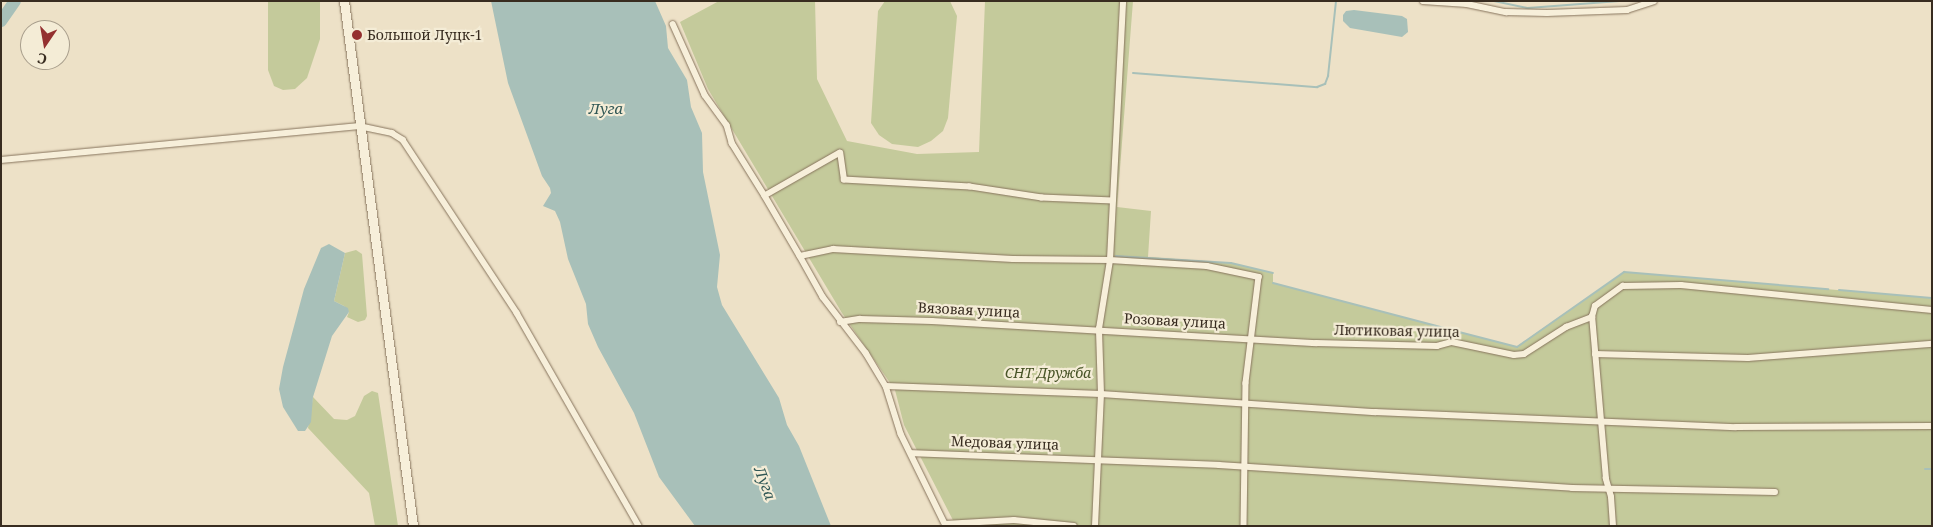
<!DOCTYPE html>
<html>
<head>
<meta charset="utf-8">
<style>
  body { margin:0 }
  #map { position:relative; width:1933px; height:527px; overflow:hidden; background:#ede1c7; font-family:"Noto Serif",serif }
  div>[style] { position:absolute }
  .green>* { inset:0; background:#c4ca9b }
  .water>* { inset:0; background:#a8c0b9 }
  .stream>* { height:2px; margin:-1px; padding:0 1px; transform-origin:1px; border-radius:1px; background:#a8c0b9 }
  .river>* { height:12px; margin:-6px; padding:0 6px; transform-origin:6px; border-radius:6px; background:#a8c0b9 }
  .roads { filter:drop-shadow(0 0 1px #87745d) drop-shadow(0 0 1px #87745d) }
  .street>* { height:5.5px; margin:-2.75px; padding:0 2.75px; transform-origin:2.75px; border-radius:2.75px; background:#f7efda }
  .secondary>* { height:9px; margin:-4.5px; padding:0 4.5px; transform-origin:4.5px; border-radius:4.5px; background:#f7efda }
  .dots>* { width:14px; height:14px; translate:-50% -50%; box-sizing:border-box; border:2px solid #f4ecd6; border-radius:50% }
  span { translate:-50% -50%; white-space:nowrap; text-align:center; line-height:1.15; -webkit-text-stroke:4.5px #f4ecd6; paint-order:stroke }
  .poi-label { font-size:14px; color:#382c20 }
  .left { translate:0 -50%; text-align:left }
  .street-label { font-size:14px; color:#382c20 }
  .park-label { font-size:14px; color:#485427; font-style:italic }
  .water-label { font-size:15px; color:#305755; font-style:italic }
  .frame { position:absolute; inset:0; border:2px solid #382c20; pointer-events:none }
  .north { position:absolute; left:20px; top:20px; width:50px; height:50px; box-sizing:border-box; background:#f4ecd6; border:1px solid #a99f8d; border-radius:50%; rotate:192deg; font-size:14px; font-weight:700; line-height:20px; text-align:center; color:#382c20 }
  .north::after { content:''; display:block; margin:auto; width:18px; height:22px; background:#943030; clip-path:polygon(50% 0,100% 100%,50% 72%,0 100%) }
</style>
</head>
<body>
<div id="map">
  <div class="green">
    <div style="clip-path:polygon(268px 1px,320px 1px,320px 39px,307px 78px,295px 89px,283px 90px,274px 86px,268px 70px)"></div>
    <div style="clip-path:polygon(719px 1px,815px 1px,817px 79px,847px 141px,917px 154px,979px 152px,985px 1px,1133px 1px,1117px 207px,1151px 211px,1148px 257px,1231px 263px,1273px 273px,1273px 283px,1516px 347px,1624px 272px,1932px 298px,1932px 526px,956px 526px,904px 425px,895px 390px,842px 313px,708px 89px,680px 22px)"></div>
    <div style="clip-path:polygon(885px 1px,950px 1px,957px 16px,948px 118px,943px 131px,931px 141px,918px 147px,892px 144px,879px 135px,871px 123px,878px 11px)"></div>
    <div style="clip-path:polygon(356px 250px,362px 254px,367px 316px,365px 320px,358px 322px,347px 317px,349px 312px,344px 306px,334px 301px,345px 253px)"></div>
    <div style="clip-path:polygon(372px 391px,378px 393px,398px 526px,375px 526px,369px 493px,308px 428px,313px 397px,334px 419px,347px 420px,355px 416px,364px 396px)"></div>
  </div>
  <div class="water">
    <div style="clip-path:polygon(491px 1px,655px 1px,666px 26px,668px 48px,687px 80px,691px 107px,702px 133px,703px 172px,720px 255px,717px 287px,722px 305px,779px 398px,787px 425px,799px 446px,831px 526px,695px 526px,659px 477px,634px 413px,598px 347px,588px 324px,586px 304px,568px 259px,560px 222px,555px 211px,543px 206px,551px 193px,550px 188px,542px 176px,508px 83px)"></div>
    <div style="clip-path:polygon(1354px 10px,1402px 16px,1407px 19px,1408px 32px,1402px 37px,1350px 28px,1343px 21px,1343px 15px,1346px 11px)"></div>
    <div style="clip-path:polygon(329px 244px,345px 253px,334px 301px,348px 308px,349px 312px,332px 336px,313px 397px,311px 422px,305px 431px,298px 431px,283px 407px,279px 389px,283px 367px,304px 289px,321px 248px)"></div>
  </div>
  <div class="stream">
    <div style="left:1494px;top:1px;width:35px;rotate:12deg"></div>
    <div style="left:1528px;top:8px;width:92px;rotate:-4.4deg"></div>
    <div style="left:1133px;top:73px;width:185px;rotate:4.4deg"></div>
    <div style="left:1317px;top:87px;width:9px;rotate:-21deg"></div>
    <div style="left:1325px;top:84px;width:9px;rotate:-69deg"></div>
    <div style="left:1328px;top:76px;width:75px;rotate:-83.9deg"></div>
    <div style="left:1116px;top:256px;width:115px;rotate:3.5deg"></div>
    <div style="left:1231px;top:263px;width:43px;rotate:13.4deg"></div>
    <div style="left:1273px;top:283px;width:181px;rotate:14.7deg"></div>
    <div style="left:1839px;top:290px;width:93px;rotate:4.9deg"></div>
    <div style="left:1459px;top:332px;width:60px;rotate:14.5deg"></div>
    <div style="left:1517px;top:347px;width:131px;rotate:-35deg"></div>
    <div style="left:1624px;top:272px;width:205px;rotate:4.8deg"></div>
    <div style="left:1925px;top:469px;width:7px"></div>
  </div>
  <div class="river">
    <div style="left:1px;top:21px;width:24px;rotate:-55deg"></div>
  </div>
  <div class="roads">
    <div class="street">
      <div style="left:1423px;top:1px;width:44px;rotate:3.9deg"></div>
      <div style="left:1467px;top:4px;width:40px;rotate:12deg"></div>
      <div style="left:1506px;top:12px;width:41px;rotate:1.4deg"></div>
      <div style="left:1547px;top:13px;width:80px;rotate:-2.1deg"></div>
      <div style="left:1627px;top:10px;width:28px;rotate:-18deg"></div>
      <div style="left:673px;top:24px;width:78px;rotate:65.7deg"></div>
      <div style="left:705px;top:95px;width:37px;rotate:54deg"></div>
      <div style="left:727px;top:125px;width:19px;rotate:74deg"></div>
      <div style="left:732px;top:143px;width:62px;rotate:58.1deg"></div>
      <div style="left:1px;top:160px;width:360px;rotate:-5.4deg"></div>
      <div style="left:359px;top:126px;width:34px;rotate:12deg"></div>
      <div style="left:392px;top:133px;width:13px;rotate:32deg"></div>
      <div style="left:403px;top:140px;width:207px;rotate:56.6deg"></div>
      <div style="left:517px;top:313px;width:245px;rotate:60.2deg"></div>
      <div style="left:1113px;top:201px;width:71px;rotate:-177.6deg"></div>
      <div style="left:1042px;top:198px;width:73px;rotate:-171.3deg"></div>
      <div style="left:970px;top:187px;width:126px;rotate:-176.8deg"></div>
      <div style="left:844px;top:180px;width:27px;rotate:-98deg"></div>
      <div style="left:840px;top:153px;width:86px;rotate:150.2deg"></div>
      <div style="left:765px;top:196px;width:69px;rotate:59.7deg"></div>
      <div style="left:800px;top:256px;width:34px;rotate:-12deg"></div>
      <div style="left:833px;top:249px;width:180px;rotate:3.2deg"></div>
      <div style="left:1013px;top:259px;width:97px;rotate:0.6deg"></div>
      <div style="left:1110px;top:260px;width:97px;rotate:3.5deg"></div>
      <div style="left:1207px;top:266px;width:53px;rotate:11.9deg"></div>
      <div style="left:1259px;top:277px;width:107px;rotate:97deg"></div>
      <div style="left:1246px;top:383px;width:143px;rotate:90.8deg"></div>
      <div style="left:800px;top:256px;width:47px;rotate:60.7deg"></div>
      <div style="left:823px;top:297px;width:71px;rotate:52.5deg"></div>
      <div style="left:866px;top:353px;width:39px;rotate:59deg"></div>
      <div style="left:886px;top:386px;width:215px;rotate:2.1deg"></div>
      <div style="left:1101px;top:394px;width:275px;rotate:3.8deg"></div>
      <div style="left:1375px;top:412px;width:361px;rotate:2.4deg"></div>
      <div style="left:1736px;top:427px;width:196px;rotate:-0.3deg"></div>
      <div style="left:840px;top:322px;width:20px;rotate:-9deg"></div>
      <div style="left:860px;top:319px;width:72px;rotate:1.6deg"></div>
      <div style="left:932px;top:321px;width:385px;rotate:3.3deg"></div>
      <div style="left:1316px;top:343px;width:121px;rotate:1.4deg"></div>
      <div style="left:1437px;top:346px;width:16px;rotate:-15deg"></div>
      <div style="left:1452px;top:342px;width:63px;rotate:11.8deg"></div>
      <div style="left:1514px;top:355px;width:10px;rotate:-6deg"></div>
      <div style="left:1524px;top:354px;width:50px;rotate:-32.7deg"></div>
      <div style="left:1566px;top:327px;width:28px;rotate:-21deg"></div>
      <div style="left:1595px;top:354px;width:153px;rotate:1.5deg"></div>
      <div style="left:1748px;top:358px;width:185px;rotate:-4.4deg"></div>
      <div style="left:886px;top:386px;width:50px;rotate:72.6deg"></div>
      <div style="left:901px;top:434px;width:102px;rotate:63.9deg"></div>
      <div style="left:911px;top:453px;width:308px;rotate:2.2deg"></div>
      <div style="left:1219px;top:465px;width:354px;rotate:3.7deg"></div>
      <div style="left:1572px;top:488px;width:203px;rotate:1.1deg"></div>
      <div style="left:945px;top:524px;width:69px;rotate:-3.3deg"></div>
      <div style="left:1014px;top:520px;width:60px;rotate:5.7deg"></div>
      <div style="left:1095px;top:526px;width:132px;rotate:-87.4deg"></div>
      <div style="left:1101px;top:394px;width:65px;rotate:-91.8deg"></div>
      <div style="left:1099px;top:329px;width:70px;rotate:-80.9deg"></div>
      <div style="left:1110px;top:260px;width:259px;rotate:-87.1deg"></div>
      <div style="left:1613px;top:526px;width:29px;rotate:-94deg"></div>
      <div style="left:1611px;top:497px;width:19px;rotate:-106deg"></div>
      <div style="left:1606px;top:479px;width:163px;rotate:-94.9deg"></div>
      <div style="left:1592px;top:317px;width:11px;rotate:-75deg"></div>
      <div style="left:1595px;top:306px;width:34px;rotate:-36deg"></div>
      <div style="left:1623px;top:286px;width:58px;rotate:-1deg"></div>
      <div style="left:1681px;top:285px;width:252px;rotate:5.7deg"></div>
    </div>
    <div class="secondary">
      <div style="left:344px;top:1px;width:530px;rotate:82.51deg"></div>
    </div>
  </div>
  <div class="dots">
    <div style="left:357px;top:35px;background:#943030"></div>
  </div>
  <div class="poi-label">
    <span class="left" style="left:367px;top:35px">Большой Луцк-1</span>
  </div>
  <div class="street-label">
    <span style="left:969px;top:310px;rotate:3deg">Вязовая улица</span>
    <span style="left:1175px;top:321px;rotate:3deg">Розовая улица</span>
    <span style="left:1397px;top:331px;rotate:1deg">Лютиковая улица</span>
    <span style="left:1005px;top:443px;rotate:2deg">Медовая улица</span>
  </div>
  <div class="park-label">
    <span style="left:1048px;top:373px">СНТ Дружба</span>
  </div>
  <div class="water-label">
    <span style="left:606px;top:109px">Луга</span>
    <span style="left:765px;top:483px;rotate:69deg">Луга</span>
  </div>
  <div class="frame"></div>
  <div class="north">С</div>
</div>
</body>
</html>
